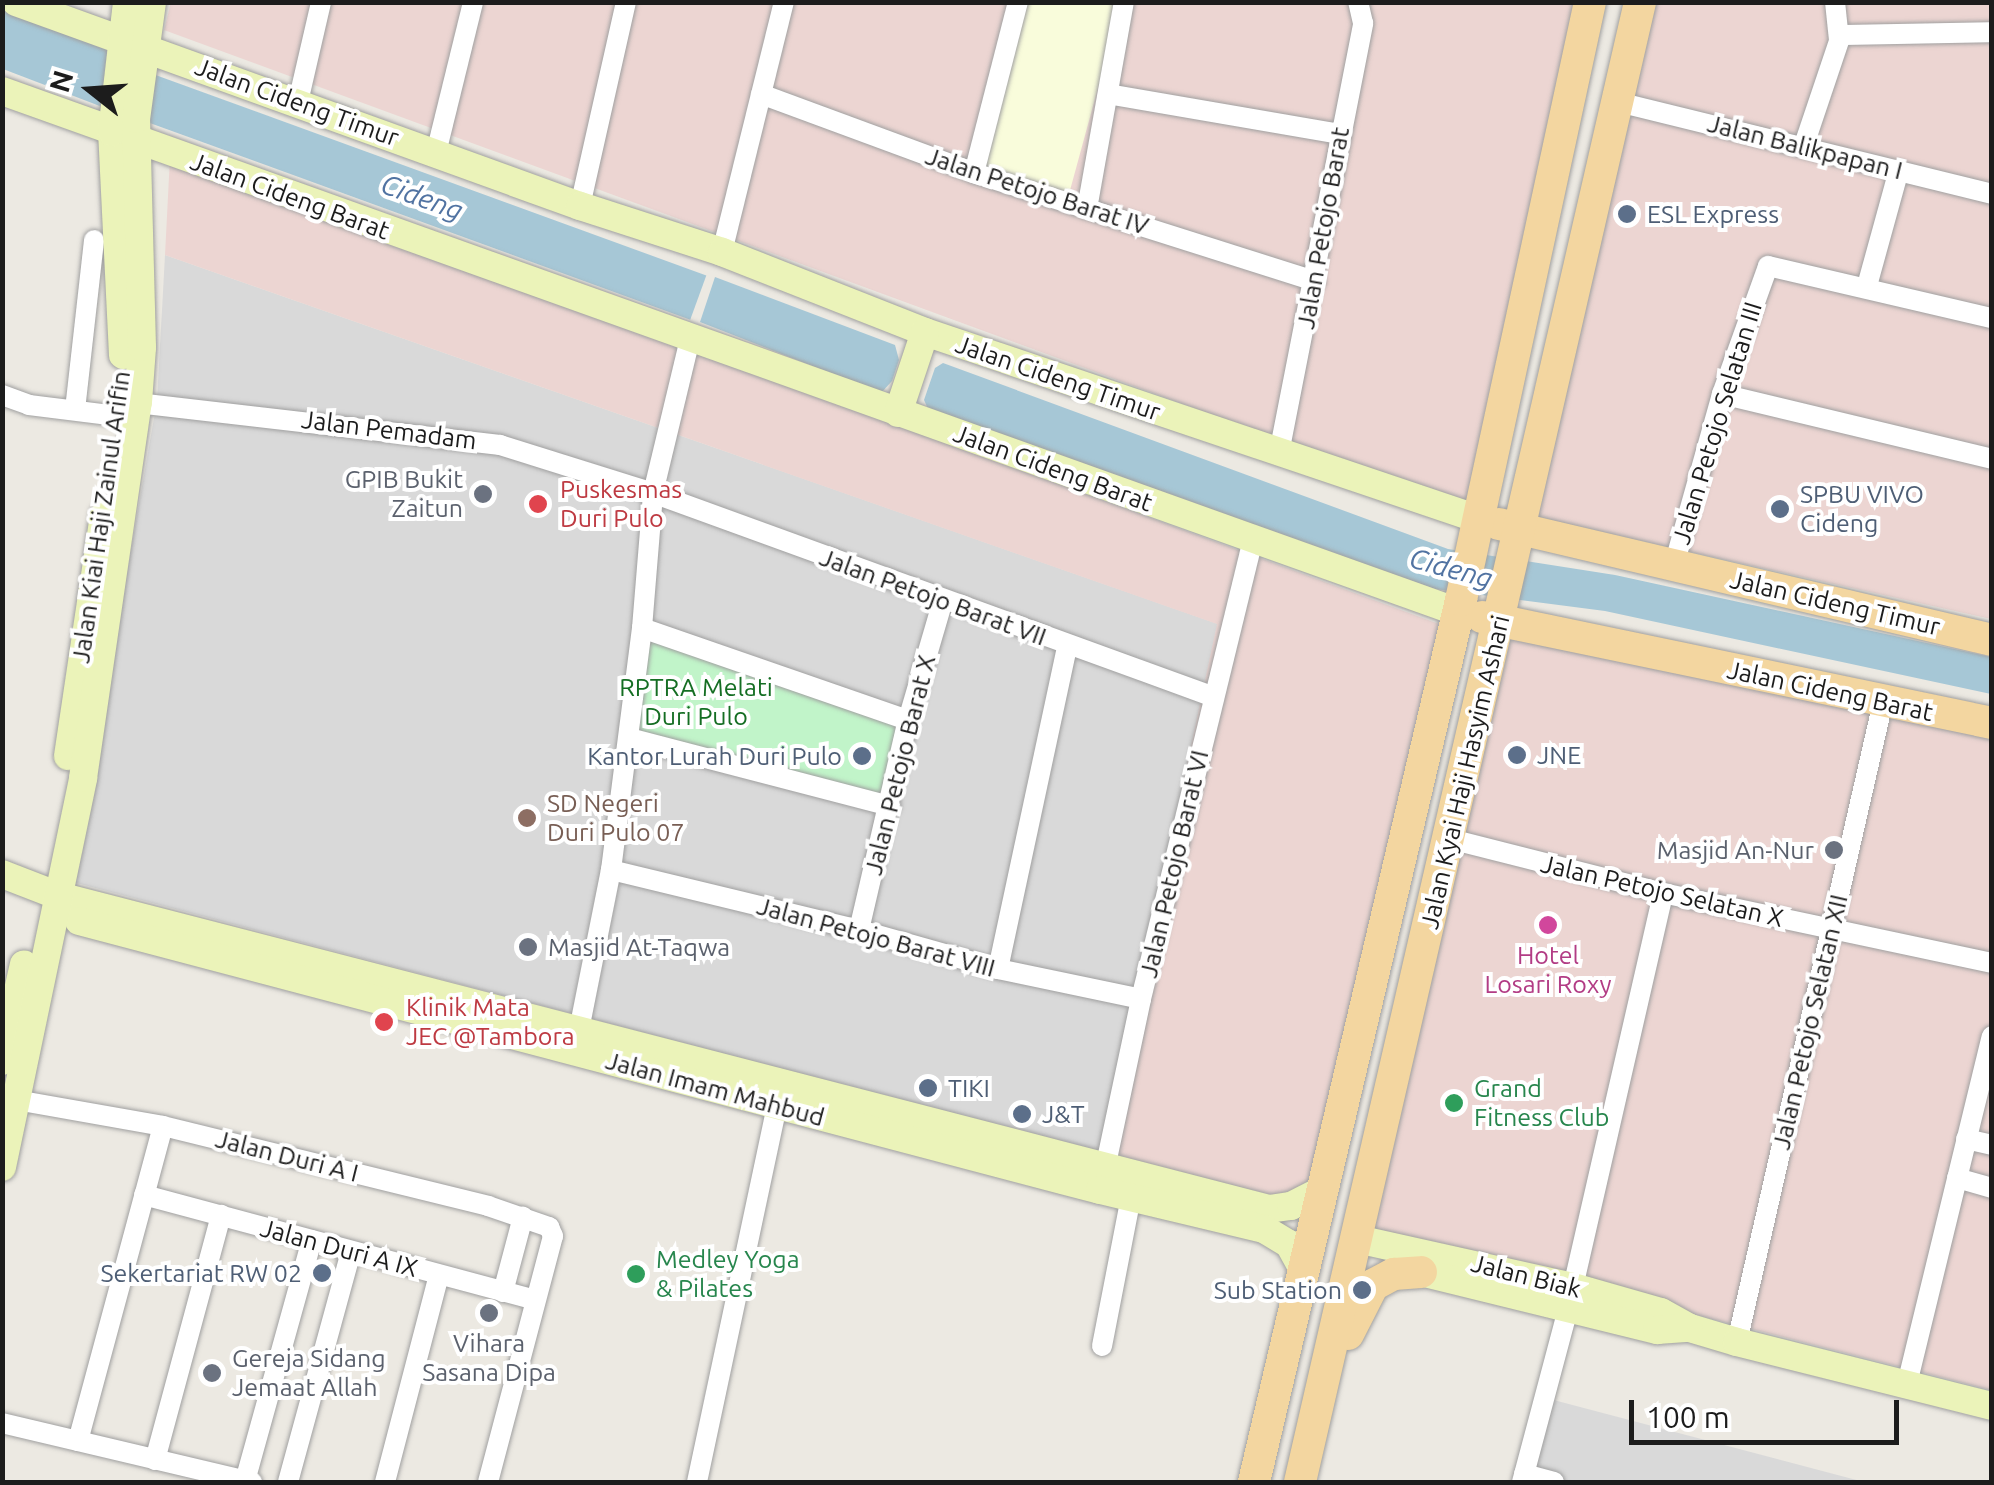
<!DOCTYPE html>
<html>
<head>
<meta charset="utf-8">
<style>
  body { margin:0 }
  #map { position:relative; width:1994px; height:1485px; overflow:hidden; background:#ece9e2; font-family:Ubuntu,sans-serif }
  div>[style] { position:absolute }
  .residential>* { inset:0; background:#d9d9d9 }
  .commercial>* { inset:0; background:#ecd5d2 }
  .education>* { inset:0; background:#f9fcdb }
  .park>* { inset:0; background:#c1f4c9 }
  .water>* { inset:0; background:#a6c7d6; transform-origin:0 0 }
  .roads { filter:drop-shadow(0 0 2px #a0a0a0) drop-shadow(0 0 2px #a0a0a0) }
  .street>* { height:20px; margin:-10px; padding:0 10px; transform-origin:10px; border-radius:10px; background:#fff }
  .secondary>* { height:28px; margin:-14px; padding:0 14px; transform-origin:14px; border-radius:14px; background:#ebf3b9 }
  .primary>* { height:32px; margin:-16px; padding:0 16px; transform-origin:16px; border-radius:16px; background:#f3d6a0 }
  .dots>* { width:28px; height:28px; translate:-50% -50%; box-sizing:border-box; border:5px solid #fff; border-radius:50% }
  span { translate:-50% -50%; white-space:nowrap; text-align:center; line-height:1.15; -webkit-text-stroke:8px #fff; paint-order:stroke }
  .street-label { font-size:25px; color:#1c1c1c }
  .service-label { font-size:25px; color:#4e5e75 }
  .left { translate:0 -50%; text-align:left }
  .right { translate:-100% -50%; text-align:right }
  .worship-label { font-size:25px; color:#5b616d }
  .health-label { font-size:25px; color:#be3a42 }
  .park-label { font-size:25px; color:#156e23 }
  .education-label { font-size:25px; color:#785e54 }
  .hotel-label { font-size:25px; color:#b23c85 }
  .leisure-label { font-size:25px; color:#27864d }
  .water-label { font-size:28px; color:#5173a2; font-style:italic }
  .frame { position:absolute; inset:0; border:5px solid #1c1c1c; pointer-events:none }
  .north { position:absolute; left:40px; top:40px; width:100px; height:100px; -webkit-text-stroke:8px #fff; paint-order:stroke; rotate:287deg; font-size:28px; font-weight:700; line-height:40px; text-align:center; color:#1c1c1c }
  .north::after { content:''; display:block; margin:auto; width:35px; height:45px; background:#1c1c1c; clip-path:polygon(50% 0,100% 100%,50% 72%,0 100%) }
  .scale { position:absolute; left:1629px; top:1400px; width:270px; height:45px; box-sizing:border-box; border:5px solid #1c1c1c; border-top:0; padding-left:12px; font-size:30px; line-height:35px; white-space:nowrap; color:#1c1c1c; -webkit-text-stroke:8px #fff; paint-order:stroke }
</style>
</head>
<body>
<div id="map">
  <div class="residential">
    <div style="clip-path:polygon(165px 255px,1218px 624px,1104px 1154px,73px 882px,157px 401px)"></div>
    <div style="clip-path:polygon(1546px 1398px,1864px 1482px,1523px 1482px)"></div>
  </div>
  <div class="commercial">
    <div style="clip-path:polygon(171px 2px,1597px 3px,1484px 507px,1436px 497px,164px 30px)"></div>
    <div style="clip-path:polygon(1655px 3px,1991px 3px,1991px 619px,1538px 518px)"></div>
    <div style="clip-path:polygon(170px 157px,1447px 627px,1310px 1214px,1104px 1154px,1217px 624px,165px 255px)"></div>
    <div style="clip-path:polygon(1511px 637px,1991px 739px,1991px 1390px,1366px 1231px)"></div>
  </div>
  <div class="education">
    <div style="clip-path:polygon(1023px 3px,1104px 3px,1120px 7px,1069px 194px,977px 169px)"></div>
  </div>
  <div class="park">
    <div style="clip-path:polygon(642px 628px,908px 720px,890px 806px,629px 738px)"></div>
  </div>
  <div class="water">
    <div style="clip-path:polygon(2px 5px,112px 44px,105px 108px,3px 69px)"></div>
    <div style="left:150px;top:73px;width:592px;height:47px;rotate:20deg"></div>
    <div style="clip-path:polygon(715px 277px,895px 345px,899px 360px,892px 381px,881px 393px,700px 322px)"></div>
    <div style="clip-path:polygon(943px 363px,1448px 549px,1615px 575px,1991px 657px,1991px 694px,1605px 611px,1435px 589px,929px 411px,924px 400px,935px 368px)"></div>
  </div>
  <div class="roads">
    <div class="street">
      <div style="left:1835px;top:2px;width:36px;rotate:84deg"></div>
      <div style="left:761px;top:94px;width:227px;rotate:20.3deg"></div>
      <div style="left:974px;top:173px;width:358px;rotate:17.6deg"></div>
      <div style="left:1108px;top:94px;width:235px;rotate:9.8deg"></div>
      <div style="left:298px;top:102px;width:103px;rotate:-77deg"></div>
      <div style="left:1618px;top:102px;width:385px;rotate:13.8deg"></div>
      <div style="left:1804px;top:145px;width:116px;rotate:-71.4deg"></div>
      <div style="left:1841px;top:35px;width:151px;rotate:-1.1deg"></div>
      <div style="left:436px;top:153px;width:155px;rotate:-76.2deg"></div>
      <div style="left:974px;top:173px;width:177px;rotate:-75.6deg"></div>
      <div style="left:580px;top:206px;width:209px;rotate:-77.3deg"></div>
      <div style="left:1087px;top:209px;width:210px;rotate:-79.9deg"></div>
      <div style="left:722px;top:252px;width:258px;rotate:-76.1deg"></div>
      <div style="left:1867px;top:286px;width:120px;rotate:-74.6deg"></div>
      <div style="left:1722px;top:394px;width:278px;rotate:13.5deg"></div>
      <div style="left:2px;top:395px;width:29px;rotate:20deg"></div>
      <div style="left:29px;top:405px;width:89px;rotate:7.1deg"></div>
      <div style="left:120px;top:401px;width:383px;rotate:6.6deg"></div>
      <div style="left:500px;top:445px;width:160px;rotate:17.4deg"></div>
      <div style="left:653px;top:493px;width:597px;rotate:19.98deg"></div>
      <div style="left:75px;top:410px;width:171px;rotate:-83.6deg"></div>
      <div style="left:1279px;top:453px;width:438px;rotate:-78.9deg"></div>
      <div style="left:1363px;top:23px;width:22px;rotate:-103deg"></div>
      <div style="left:1674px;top:565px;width:178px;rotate:-74.3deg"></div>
      <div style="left:1722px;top:394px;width:136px;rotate:-70.2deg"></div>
      <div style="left:1768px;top:266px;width:230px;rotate:13.1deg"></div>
      <div style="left:642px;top:628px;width:281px;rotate:19.1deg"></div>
      <div style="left:629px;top:738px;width:270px;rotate:14.6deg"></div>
      <div style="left:1450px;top:839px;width:220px;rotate:14.2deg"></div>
      <div style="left:1663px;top:893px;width:336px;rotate:12deg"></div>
      <div style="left:611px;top:870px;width:255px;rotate:13.6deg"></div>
      <div style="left:859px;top:930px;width:144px;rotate:15.7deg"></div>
      <div style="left:998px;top:969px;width:146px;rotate:11.8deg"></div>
      <div style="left:859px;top:930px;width:216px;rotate:-76.9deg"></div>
      <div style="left:908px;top:720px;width:125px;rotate:-73.7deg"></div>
      <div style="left:998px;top:969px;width:329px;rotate:-77.9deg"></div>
      <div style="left:577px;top:1040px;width:173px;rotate:-78.7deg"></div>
      <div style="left:611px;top:870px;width:244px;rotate:-82.7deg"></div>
      <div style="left:642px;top:628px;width:135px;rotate:-85.3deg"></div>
      <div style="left:653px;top:493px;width:158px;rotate:-76.5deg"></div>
      <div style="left:16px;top:1100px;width:149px;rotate:10deg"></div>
      <div style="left:163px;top:1126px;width:335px;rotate:13.8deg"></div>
      <div style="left:488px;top:1206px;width:65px;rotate:19deg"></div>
      <div style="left:549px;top:1227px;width:10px;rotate:66deg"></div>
      <div style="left:553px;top:1236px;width:254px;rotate:104.8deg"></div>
      <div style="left:1966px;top:1139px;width:27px;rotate:13deg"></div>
      <div style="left:1103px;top:1178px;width:183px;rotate:-78deg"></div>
      <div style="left:1141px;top:999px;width:472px;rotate:-76.3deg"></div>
      <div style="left:1957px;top:1178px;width:36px;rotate:16deg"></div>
      <div style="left:144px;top:1195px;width:405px;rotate:15deg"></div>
      <div style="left:1573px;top:1287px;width:404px;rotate:-77.1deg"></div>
      <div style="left:503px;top:1292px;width:78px;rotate:-75.1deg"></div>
      <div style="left:1737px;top:1342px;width:656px;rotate:-77.15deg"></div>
      <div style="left:1102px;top:1346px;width:163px;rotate:-79deg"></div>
      <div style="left:1907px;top:1384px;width:358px;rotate:-76.3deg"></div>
      <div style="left:2px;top:1423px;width:257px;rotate:13.3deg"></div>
      <div style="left:78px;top:1441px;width:326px;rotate:-74.9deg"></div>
      <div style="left:155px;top:1460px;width:254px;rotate:-74.9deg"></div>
      <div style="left:1524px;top:1474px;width:31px;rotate:15deg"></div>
      <div style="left:245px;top:1481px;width:250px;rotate:-74.5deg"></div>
      <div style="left:288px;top:1482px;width:239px;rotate:-74.7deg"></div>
      <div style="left:385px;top:1482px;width:214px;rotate:-75.4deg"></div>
      <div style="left:697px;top:1482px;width:396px;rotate:-78deg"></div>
      <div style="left:1522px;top:1482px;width:179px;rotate:-75.1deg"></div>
    </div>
    <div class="secondary">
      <div style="left:16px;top:2px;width:600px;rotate:19.89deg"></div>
      <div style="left:580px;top:206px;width:149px;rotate:17.9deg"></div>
      <div style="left:722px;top:252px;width:218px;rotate:21.5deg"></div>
      <div style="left:925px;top:332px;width:584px;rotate:18.68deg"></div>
      <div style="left:2px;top:91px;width:1546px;rotate:19.69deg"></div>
      <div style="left:123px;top:355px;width:223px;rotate:-92.8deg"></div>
      <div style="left:112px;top:132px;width:131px;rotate:-83.4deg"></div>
      <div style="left:898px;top:413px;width:85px;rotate:-71.6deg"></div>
      <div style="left:68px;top:756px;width:243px;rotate:-81.5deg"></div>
      <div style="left:2px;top:874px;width:61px;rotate:21.1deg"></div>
      <div style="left:59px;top:896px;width:1250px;rotate:14.5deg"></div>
      <div style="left:1269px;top:1209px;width:22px;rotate:-8deg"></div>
      <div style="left:1291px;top:1206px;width:34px;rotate:-27deg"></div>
      <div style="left:79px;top:921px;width:1056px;rotate:14.76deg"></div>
      <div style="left:1100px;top:1190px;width:169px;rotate:13.4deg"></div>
      <div style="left:1264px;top:1229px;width:29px;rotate:31deg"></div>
      <div style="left:1289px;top:1244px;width:29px;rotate:61deg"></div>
      <div style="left:2px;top:1061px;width:99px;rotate:-77.2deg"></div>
      <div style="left:2px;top:1167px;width:397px;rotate:-78.2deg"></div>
      <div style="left:83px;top:778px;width:380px;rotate:-81.7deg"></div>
      <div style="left:138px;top:402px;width:55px;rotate:-85.8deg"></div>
      <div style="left:142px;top:347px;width:228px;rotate:-91.5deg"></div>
      <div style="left:136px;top:119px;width:118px;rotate:-82.2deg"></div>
      <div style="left:1357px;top:1239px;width:221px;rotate:12.5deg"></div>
      <div style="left:1573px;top:1287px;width:91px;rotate:15.9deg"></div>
      <div style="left:1661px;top:1312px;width:33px;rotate:29deg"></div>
      <div style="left:1690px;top:1328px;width:49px;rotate:16.6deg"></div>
      <div style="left:1737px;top:1342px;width:263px;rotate:14.1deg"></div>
      <div style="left:1400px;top:1267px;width:265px;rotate:13.8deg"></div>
      <div style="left:1657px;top:1330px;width:32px;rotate:-4deg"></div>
    </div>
    <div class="primary">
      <div style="left:1499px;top:524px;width:506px;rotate:13.24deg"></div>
      <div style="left:1482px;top:617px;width:521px;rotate:11.74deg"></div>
      <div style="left:1348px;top:1334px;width:55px;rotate:-63deg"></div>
      <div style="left:1373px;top:1285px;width:24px;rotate:-28deg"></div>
      <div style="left:1394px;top:1274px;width:27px;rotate:-4deg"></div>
      <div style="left:1254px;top:1482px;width:906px;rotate:-76.79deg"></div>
      <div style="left:1461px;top:600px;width:612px;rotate:-77.83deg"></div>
      <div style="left:1300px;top:1482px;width:1519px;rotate:-77.06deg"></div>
    </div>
  </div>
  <div class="dots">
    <div style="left:1627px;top:214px;background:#5c6f8a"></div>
    <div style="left:483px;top:494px;background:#6b7280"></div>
    <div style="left:538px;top:504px;background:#e0444e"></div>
    <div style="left:1780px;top:509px;background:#5c6f8a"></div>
    <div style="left:1517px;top:755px;background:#5c6f8a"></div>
    <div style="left:862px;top:756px;background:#5c6f8a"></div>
    <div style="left:527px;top:818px;background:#8d6e63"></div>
    <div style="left:1834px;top:850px;background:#6b7280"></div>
    <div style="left:1548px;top:925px;background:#d1479c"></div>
    <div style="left:528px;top:947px;background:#6b7280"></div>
    <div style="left:384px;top:1022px;background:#e0444e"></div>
    <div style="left:928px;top:1088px;background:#5c6f8a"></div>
    <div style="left:1454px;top:1103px;background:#2e9e5b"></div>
    <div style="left:1022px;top:1114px;background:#5c6f8a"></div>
    <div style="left:322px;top:1273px;background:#5c6f8a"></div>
    <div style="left:636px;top:1274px;background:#2e9e5b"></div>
    <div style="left:1362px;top:1290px;background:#5c6f8a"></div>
    <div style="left:489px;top:1313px;background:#6b7280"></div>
    <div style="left:212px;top:1373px;background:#6b7280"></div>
  </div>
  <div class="street-label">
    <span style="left:297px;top:102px;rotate:20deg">Jalan Cideng Timur</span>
    <span style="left:1805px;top:147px;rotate:14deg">Jalan Balikpapan I</span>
    <span style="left:1037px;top:191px;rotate:18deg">Jalan Petojo Barat IV</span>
    <span style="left:290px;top:196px;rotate:20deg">Jalan Cideng Barat</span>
    <span style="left:1323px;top:228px;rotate:-80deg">Jalan Petojo Barat</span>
    <span style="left:1058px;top:378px;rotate:19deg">Jalan Cideng Timur</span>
    <span style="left:1717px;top:423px;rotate:-73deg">Jalan Petojo Selatan III</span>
    <span style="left:389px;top:430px;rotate:7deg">Jalan Pemadam</span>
    <span style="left:1053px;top:468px;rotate:20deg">Jalan Cideng Barat</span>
    <span style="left:101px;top:517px;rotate:-82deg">Jalan Kiai Haji Zainul Arifin</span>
    <span style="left:933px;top:597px;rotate:20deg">Jalan Petojo Barat VII</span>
    <span style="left:1835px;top:603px;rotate:13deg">Jalan Cideng Timur</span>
    <span style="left:1830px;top:691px;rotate:12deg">Jalan Cideng Barat</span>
    <span style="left:900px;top:765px;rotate:-76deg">Jalan Petojo Barat X</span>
    <span style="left:1465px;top:772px;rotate:-77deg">Jalan Kyai Haji Hasyim Ashari</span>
    <span style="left:1174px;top:864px;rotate:-77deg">Jalan Petojo Barat VI</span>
    <span style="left:1662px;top:891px;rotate:13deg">Jalan Petojo Selatan X</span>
    <span style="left:876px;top:937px;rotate:15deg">Jalan Petojo Barat VIII</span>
    <span style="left:1810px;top:1022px;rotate:-77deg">Jalan Petojo Selatan XII</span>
    <span style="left:715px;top:1089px;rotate:15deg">Jalan Imam Mahbud</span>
    <span style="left:287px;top:1156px;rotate:14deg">Jalan Duri A I</span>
    <span style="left:339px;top:1248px;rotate:15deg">Jalan Duri A IX</span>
    <span style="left:1526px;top:1276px;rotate:14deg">Jalan Biak</span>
  </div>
  <div class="service-label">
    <span class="left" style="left:1647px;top:214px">ESL Express</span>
    <span class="left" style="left:1800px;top:509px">SPBU VIVO<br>Cideng</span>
    <span class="left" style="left:1537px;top:755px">JNE</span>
    <span class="right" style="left:842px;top:756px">Kantor Lurah Duri Pulo</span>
    <span class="left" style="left:948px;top:1088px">TIKI</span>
    <span class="left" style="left:1042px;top:1114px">J&amp;T</span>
    <span class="right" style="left:302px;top:1273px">Sekertariat RW 02</span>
    <span class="right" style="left:1342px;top:1290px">Sub Station</span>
  </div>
  <div class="worship-label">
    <span class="right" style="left:463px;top:494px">GPIB Bukit<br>Zaitun</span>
    <span class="right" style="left:1814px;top:850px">Masjid An-Nur</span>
    <span class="left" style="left:548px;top:947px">Masjid At-Taqwa</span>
    <span style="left:489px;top:1358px">Vihara<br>Sasana Dipa</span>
    <span class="left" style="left:232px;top:1373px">Gereja Sidang<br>Jemaat Allah</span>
  </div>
  <div class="health-label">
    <span class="left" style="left:560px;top:504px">Puskesmas<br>Duri Pulo</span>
    <span class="left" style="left:406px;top:1022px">Klinik Mata<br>JEC @Tambora</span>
  </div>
  <div class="park-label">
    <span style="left:696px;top:702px">RPTRA Melati<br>Duri Pulo</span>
  </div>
  <div class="education-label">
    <span class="left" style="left:547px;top:818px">SD Negeri<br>Duri Pulo 07</span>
  </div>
  <div class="hotel-label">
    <span style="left:1548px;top:970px">Hotel<br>Losari Roxy</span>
  </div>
  <div class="leisure-label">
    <span class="left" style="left:1474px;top:1103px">Grand<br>Fitness Club</span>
    <span class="left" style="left:656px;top:1274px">Medley Yoga<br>&amp; Pilates</span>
  </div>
  <div class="water-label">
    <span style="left:422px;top:197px;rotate:20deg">Cideng</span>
    <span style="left:1451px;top:568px;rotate:15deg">Cideng</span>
  </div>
  <div class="frame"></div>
  <div class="north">N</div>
  <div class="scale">100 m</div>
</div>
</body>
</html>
